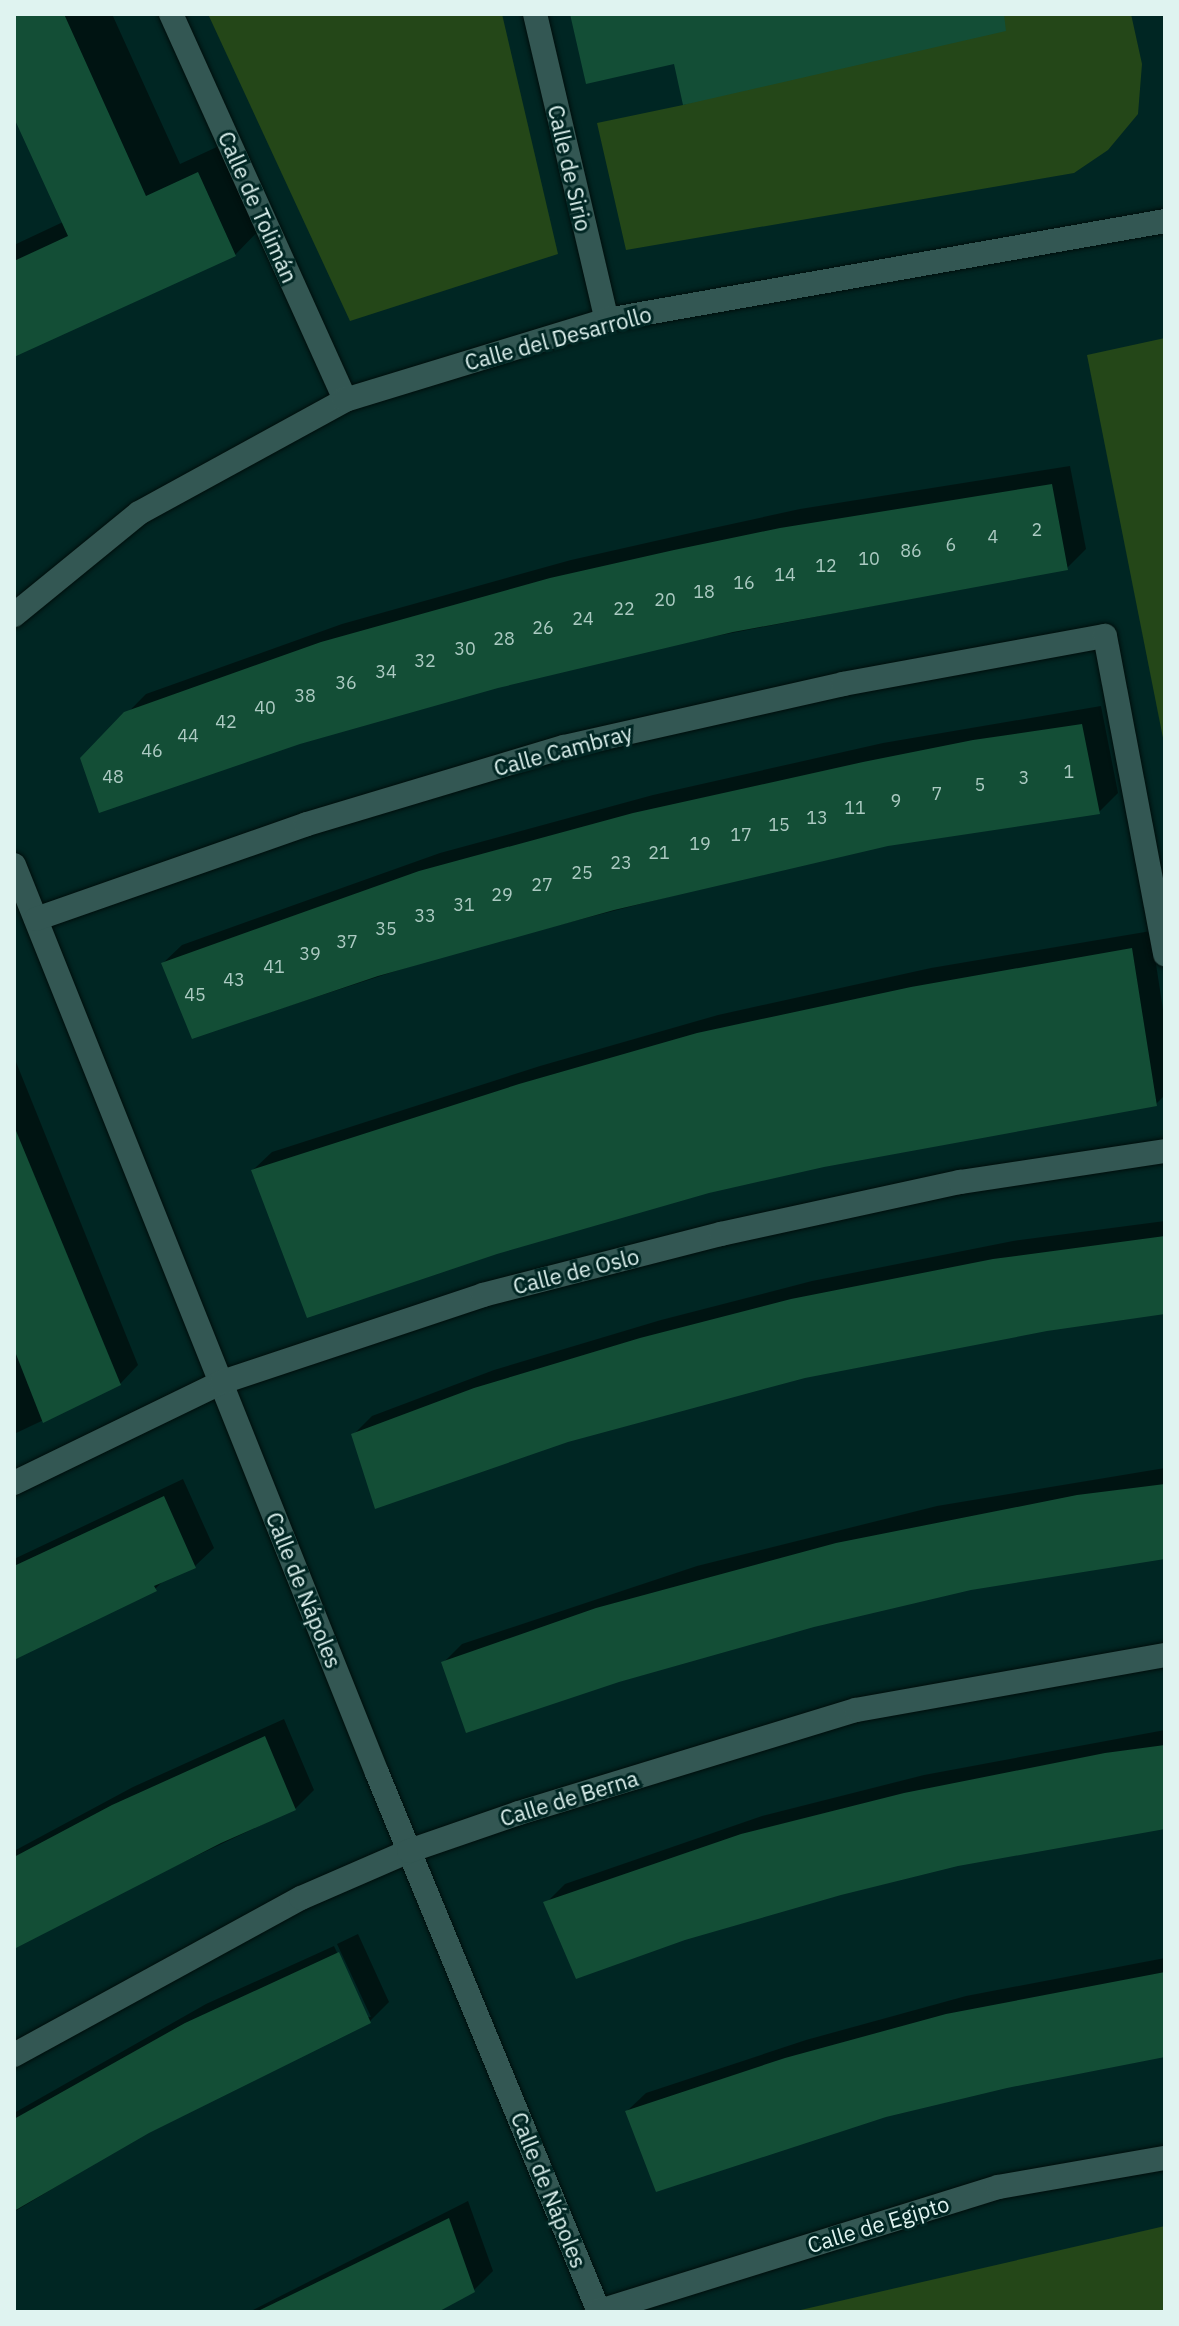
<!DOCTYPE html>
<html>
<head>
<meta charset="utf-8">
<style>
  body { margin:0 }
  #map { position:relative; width:1179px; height:2326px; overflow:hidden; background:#002623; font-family:"IBM Plex Sans",sans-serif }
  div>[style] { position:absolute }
  .green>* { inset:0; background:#244718 }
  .shadow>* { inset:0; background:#0007 }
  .building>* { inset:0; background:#134e36 }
  .roads { filter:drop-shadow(0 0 2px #000e0c) drop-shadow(0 0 2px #000e0c) }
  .minor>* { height:24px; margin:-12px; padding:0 12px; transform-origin:12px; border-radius:12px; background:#335753 }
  span { translate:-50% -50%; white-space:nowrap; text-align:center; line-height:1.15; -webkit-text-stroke:6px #002623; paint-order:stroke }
  .number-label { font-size:18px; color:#accac2 }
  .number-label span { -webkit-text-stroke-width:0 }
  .street-label { font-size:22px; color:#dff3f0 }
  .frame { position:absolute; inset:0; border:16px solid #dff3f0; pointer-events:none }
</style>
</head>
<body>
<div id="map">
  <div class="green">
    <div style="clip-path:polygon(208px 14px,502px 14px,558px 254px,350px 321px)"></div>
    <div style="clip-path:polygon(979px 14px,1131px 14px,1142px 64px,1138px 114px,1108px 150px,1074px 173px,626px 250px,597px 123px,683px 105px)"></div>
    <div style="clip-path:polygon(1165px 338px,1165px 748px,1087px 355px)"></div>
    <div style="clip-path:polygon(1165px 2226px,1165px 2312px,792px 2312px)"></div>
  </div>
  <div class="shadow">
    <div style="clip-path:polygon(14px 14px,112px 14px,180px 164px,232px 140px,268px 221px,235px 255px,14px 355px,14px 245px,63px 222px,14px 113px)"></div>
    <div style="clip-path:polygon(1070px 466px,1086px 549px,1067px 568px,82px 759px,146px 694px,342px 624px,571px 560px,695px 532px,800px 509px)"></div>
    <div style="clip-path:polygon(1101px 706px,1118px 793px,1099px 812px,887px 844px,808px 861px,457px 951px,193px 1037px,163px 963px,182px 945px,440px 853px,653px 795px,883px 743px)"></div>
    <div style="clip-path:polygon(1151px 931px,1165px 1023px,1165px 1095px,1156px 1104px,253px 1170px,272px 1152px,540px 1066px,718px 1015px,931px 968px)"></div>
    <div style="clip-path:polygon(14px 1057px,138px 1365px,120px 1384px,14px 1434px)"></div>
    <div style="clip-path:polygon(1165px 1221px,1165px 1312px,353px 1435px,372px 1416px,494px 1370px,661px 1320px,812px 1281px,1013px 1241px)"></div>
    <div style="clip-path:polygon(1165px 1468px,1165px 1557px,443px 1663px,462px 1644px,697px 1566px,937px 1506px)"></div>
    <div style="clip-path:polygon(183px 1479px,214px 1548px,195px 1566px,165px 1579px,155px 1589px,14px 1658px,14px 1559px)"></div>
    <div style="clip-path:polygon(284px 1719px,314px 1790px,295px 1809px,78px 1912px,14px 1947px,14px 1851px,133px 1787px)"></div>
    <div style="clip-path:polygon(1165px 1730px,1165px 1827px,546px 1903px,565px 1884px,762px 1816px,924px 1775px)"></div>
    <div style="clip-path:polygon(358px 1934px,389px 2002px,370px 2021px,148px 2131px,14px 2212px,14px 2113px,206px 2004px,334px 1946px,366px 2017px,371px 2017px,337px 1944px)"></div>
    <div style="clip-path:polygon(1165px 1958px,1165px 2056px,627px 2111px,646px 2093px,806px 2040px,966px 1996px)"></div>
    <div style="clip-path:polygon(468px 2201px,493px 2271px,474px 2290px,431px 2312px,249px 2312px)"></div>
  </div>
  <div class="building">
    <div style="clip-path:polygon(14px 14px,64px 14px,146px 196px,198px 172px,236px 256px,14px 357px,14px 261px,68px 236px,14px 118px)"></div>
    <div style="clip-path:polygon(570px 14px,1004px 14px,1006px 31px,683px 105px,674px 64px,586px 84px)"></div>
    <div style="clip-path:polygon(1052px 484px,1068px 570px,733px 632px,498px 688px,300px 744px,99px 813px,80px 758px,124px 712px,321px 642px,550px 578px,674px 550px,780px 528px)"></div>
    <div style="clip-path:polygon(1082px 724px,1100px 814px,888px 846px,614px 910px,378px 976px,192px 1039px,161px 963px,419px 871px,633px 813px,863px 762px,973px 740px)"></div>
    <div style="clip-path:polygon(1132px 948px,1157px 1106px,824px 1167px,709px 1193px,497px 1254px,307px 1318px,251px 1170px,519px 1084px,697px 1033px,911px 987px)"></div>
    <div style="clip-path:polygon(14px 1126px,121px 1385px,43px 1423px,14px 1349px)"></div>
    <div style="clip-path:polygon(1165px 1236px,1165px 1314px,1047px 1331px,805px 1378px,568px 1442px,375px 1509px,351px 1434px,474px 1388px,640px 1338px,791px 1299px,993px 1259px)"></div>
    <div style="clip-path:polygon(1165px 1484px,1165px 1559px,971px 1590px,814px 1627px,619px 1682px,466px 1733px,441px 1662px,596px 1608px,836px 1543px,1077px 1495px)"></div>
    <div style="clip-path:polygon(164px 1496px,196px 1568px,154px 1586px,157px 1591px,14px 1660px,14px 1566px)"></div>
    <div style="clip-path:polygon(265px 1736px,296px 1810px,221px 1843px,14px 1949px,14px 1857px,112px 1805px)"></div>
    <div style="clip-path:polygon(1165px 1745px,1165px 1829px,958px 1866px,841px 1895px,685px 1940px,576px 1979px,543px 1902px,741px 1834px,904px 1793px,1105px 1753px)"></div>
    <div style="clip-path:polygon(339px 1952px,371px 2023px,149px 2133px,14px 2211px,14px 2119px,185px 2023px)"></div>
    <div style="clip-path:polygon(1165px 1972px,1165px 2057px,1007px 2088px,886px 2117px,656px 2192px,625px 2111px,785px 2058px,946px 2014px)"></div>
    <div style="clip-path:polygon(449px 2218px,475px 2292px,438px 2312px,256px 2312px)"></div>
  </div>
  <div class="roads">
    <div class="minor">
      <div style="left:171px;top:14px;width:423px;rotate:65.7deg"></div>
      <div style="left:535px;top:14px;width:314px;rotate:76.8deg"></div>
      <div style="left:14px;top:615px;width:161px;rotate:-39.2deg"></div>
      <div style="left:139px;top:513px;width:235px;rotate:-28.7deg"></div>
      <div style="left:345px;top:400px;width:274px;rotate:-17deg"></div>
      <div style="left:607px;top:320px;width:567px;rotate:-10.06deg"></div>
      <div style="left:14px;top:865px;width:978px;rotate:68.21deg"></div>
      <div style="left:377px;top:1773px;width:583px;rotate:67.61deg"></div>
      <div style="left:36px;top:919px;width:287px;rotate:-19.3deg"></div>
      <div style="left:307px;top:824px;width:268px;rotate:-16.7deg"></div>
      <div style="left:564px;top:747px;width:286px;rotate:-12.7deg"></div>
      <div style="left:843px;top:684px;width:266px;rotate:-10.4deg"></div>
      <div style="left:1105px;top:636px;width:324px;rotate:79.3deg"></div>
      <div style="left:14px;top:1483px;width:231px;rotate:-25.9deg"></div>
      <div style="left:222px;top:1382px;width:275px;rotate:-18.4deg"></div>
      <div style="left:483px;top:1295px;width:246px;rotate:-14.4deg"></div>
      <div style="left:721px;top:1234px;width:245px;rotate:-12.3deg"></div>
      <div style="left:960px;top:1182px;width:207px;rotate:-8.6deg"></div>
      <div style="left:14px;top:2055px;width:327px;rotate:-28.7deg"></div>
      <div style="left:301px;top:1898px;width:118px;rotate:-23.5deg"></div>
      <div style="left:409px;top:1851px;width:116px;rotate:-19.1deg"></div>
      <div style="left:519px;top:1813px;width:352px;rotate:-17deg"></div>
      <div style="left:856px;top:1710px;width:314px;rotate:-10.1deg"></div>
      <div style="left:597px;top:2312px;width:420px;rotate:-17.3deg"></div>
      <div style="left:998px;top:2187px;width:169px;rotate:-9.9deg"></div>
    </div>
  </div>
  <div class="number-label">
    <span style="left:1037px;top:530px">2</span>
    <span style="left:993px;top:537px">4</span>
    <span style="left:951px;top:545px">6</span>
    <span style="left:911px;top:551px">86</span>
    <span style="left:869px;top:559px">10</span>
    <span style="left:826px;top:566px">12</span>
    <span style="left:785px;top:575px">14</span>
    <span style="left:744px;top:583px">16</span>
    <span style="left:704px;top:592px">18</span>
    <span style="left:665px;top:600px">20</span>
    <span style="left:624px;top:609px">22</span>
    <span style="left:583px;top:619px">24</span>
    <span style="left:543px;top:628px">26</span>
    <span style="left:504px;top:639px">28</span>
    <span style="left:465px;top:649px">30</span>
    <span style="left:425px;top:661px">32</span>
    <span style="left:386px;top:672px">34</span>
    <span style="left:346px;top:683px">36</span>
    <span style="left:305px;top:696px">38</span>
    <span style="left:265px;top:708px">40</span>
    <span style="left:226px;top:722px">42</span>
    <span style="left:188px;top:736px">44</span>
    <span style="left:152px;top:751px">46</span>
    <span style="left:1069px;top:772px">1</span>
    <span style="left:113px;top:777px">48</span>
    <span style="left:1024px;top:778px">3</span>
    <span style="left:980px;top:785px">5</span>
    <span style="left:937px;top:794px">7</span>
    <span style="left:896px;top:801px">9</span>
    <span style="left:855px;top:808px">11</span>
    <span style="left:817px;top:818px">13</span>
    <span style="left:779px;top:825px">15</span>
    <span style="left:741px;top:835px">17</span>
    <span style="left:700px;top:844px">19</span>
    <span style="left:659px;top:853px">21</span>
    <span style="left:621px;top:863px">23</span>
    <span style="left:582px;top:873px">25</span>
    <span style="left:542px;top:885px">27</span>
    <span style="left:502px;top:895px">29</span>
    <span style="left:464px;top:905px">31</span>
    <span style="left:425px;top:916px">33</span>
    <span style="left:386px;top:929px">35</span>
    <span style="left:347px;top:942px">37</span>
    <span style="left:310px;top:954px">39</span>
    <span style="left:274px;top:967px">41</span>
    <span style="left:234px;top:980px">43</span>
    <span style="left:195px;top:995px">45</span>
  </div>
  <div class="street-label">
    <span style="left:570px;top:168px;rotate:77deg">Calle de Sirio</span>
    <span style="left:258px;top:207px;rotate:66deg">Calle de Tolimán</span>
    <span style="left:558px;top:338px;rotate:-15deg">Calle del Desarrollo</span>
    <span style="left:563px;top:750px;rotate:-15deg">Calle Cambray</span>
    <span style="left:576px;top:1271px;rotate:-14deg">Calle de Oslo</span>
    <span style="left:304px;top:1590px;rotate:68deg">Calle de Nápoles</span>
    <span style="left:569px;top:1798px;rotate:-17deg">Calle de Berna</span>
    <span style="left:549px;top:2190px;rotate:68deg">Calle de Nápoles</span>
    <span style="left:878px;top:2224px;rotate:-17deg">Calle de Egipto</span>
  </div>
  <div class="frame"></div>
</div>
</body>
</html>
